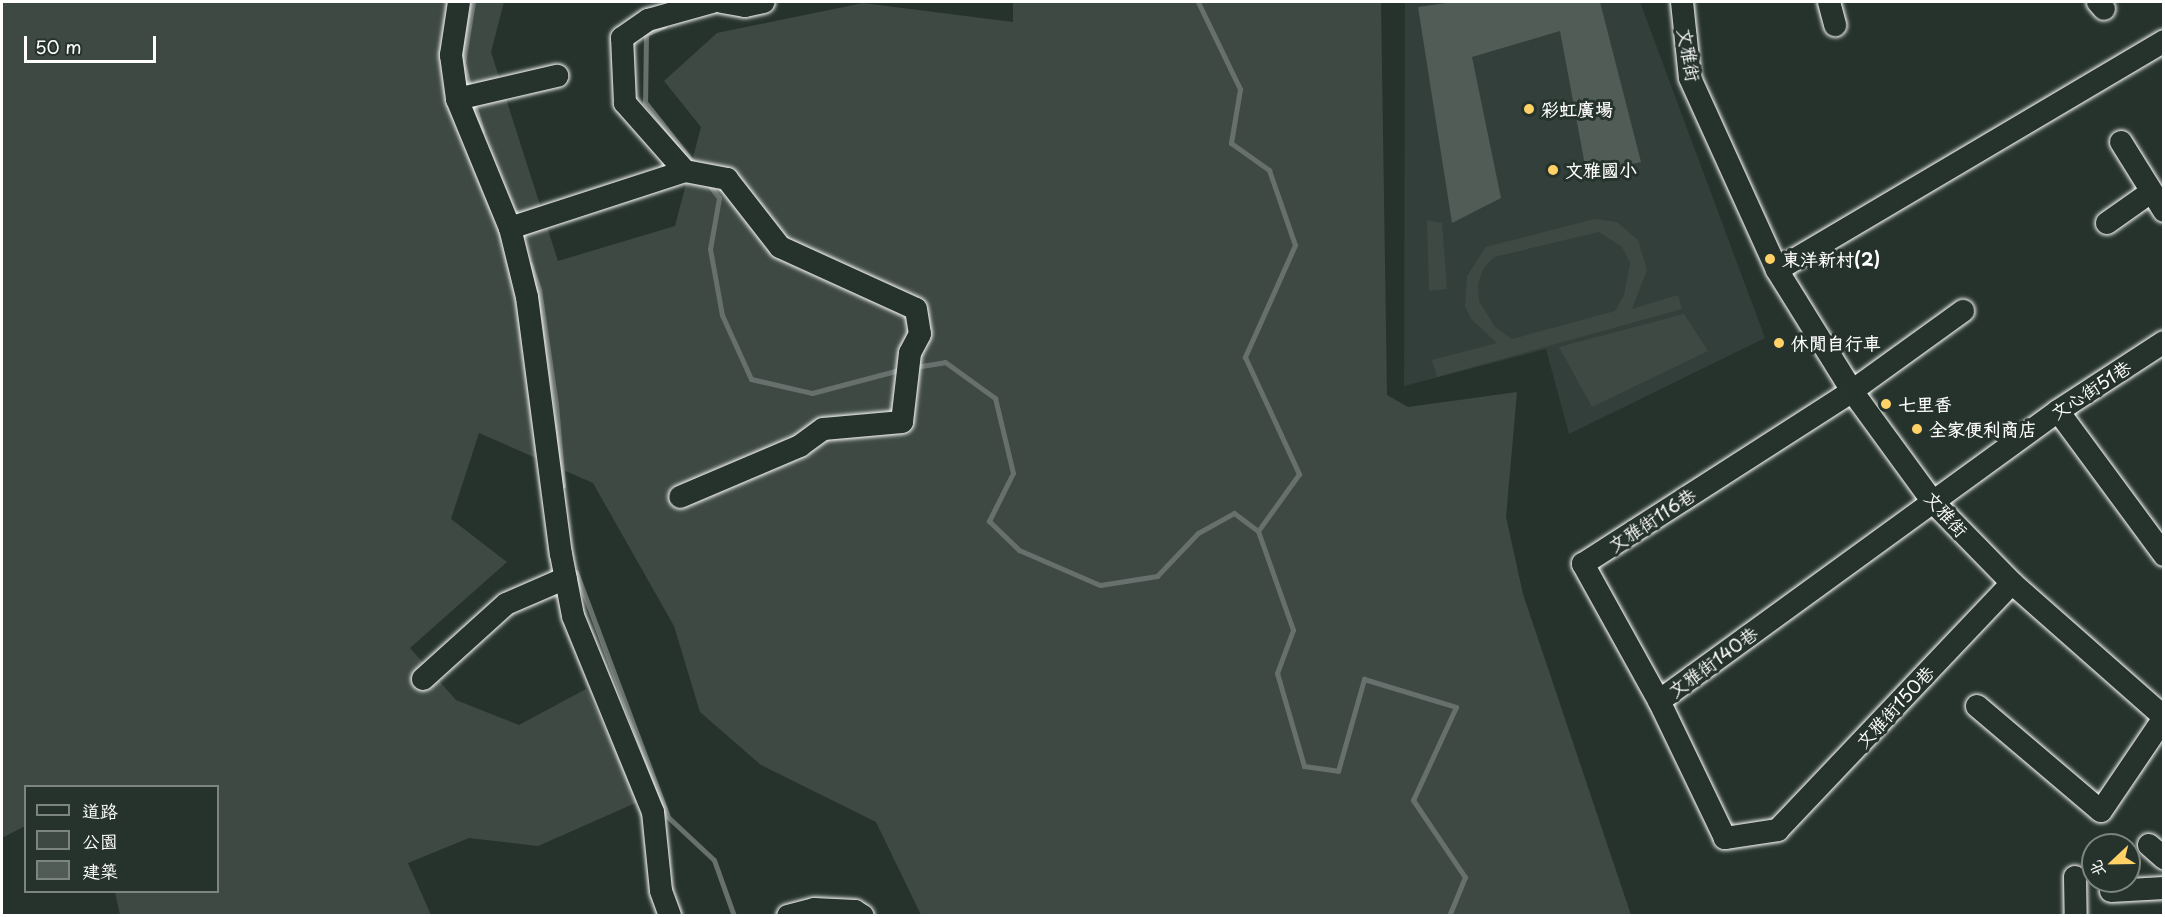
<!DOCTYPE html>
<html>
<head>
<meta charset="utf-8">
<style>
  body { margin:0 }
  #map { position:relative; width:2165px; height:917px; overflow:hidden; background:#26332d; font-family:"Playpen Sans","LXGW WenKai TC",sans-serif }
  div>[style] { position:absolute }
  .built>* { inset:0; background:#333f3a }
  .green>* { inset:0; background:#3e4944 }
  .stream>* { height:5px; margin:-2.5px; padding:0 2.5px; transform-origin:2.5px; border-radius:2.5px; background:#67706c }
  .building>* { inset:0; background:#515c57 }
  .roads { filter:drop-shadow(0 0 2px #fff) drop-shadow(0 0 2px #fff) }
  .minor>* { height:22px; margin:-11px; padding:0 11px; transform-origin:11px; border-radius:11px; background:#26332d }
  .dots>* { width:16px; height:16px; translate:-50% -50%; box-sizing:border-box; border:3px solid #26332d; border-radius:50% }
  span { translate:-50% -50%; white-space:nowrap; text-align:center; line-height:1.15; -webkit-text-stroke:6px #26332d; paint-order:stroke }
  .street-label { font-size:18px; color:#fff }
  .poi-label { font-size:18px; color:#fff; font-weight:700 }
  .left { translate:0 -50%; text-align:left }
  .frame { position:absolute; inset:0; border:3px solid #fff; pointer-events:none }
  .legend { position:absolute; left:24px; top:785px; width:195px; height:108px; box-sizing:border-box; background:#26332d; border:2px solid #7d8581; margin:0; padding:8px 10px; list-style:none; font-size:18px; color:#fff }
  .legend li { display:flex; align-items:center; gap:12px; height:30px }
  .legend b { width:30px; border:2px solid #7d8581 }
  .north { position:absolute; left:2081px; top:833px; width:60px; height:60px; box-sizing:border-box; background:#26332d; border:2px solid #7d8581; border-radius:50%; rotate:248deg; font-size:16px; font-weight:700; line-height:24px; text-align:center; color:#fff }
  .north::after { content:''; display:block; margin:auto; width:21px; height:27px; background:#ffd166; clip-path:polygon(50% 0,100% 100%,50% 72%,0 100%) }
  .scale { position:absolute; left:24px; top:36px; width:132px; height:27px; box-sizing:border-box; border:3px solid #fff; border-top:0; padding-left:8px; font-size:18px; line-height:21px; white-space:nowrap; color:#fff; -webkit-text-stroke:4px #26332d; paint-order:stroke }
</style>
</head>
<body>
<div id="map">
  <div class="built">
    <div style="clip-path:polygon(1405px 2px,1640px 2px,1765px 338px,1569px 434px,1546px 349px,1404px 386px)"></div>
  </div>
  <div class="green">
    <div style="clip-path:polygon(2px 2px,504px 2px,491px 52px,558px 261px,675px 226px,701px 127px,664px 81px,717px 33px,863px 3px,1013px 22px,1013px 2px,1381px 2px,1387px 395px,1408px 407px,1517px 392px,1506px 517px,1523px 594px,1631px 915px,921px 915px,876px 822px,761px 765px,700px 712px,674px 626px,593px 483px,479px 433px,451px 519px,507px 562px,410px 648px,456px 700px,519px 725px,586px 689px,640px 801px,538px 846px,469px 838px,408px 863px,431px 915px,120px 915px,115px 892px,218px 892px,218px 786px,26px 786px,25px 826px,2px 838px)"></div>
    <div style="clip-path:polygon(evenodd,1594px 219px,1617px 222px,1638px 240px,1647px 270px,1632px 309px,1678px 295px,1682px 309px,1437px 377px,1432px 360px,1497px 343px,1471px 319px,1465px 306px,1467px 276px,1486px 247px,1594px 219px,1599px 232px,1622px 247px,1630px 263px,1624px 295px,1615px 311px,1512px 339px,1495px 327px,1479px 301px,1478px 285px,1483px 269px,1494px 257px,1599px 232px)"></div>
    <div style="clip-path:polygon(1427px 220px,1442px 223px,1447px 289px,1429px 291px)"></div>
    <div style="clip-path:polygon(1684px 314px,1708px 351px,1592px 407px,1559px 347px)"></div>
  </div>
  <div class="stream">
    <div style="left:1198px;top:2px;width:97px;rotate:64.2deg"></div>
    <div style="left:1240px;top:89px;width:55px;rotate:99.5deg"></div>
    <div style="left:1231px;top:143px;width:47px;rotate:35.4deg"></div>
    <div style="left:1269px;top:170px;width:79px;rotate:70.9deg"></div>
    <div style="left:1295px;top:245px;width:123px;rotate:114.1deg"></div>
    <div style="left:1245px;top:357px;width:129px;rotate:65.2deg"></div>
    <div style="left:1299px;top:474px;width:70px;rotate:125.7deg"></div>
    <div style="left:1258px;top:531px;width:105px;rotate:70.5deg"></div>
    <div style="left:1293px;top:630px;width:46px;rotate:110.4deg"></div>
    <div style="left:1277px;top:673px;width:97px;rotate:73.8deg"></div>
    <div style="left:1304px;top:766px;width:34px;rotate:8deg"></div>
    <div style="left:1338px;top:771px;width:96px;rotate:-74.2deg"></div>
    <div style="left:1364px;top:679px;width:96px;rotate:16.9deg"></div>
    <div style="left:1456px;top:707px;width:102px;rotate:114.8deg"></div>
    <div style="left:1413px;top:800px;width:93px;rotate:56deg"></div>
    <div style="left:1465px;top:877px;width:42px;rotate:112.3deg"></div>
    <div style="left:664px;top:26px;width:20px;rotate:156deg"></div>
    <div style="left:646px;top:34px;width:68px;rotate:90.8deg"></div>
    <div style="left:645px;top:102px;width:80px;rotate:51.6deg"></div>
    <div style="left:471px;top:91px;width:29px;rotate:-106deg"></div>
    <div style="left:463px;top:63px;width:62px;rotate:-80.7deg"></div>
    <div style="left:473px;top:100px;width:32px;rotate:74deg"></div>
    <div style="left:707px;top:182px;width:20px;rotate:53deg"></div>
    <div style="left:719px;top:198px;width:52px;rotate:100deg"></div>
    <div style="left:710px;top:249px;width:67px;rotate:79.7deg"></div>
    <div style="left:722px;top:315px;width:70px;rotate:65.6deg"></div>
    <div style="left:751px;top:379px;width:63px;rotate:12.9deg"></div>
    <div style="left:812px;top:393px;width:94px;rotate:-14.8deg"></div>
    <div style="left:530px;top:264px;width:27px;rotate:70deg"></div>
    <div style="left:539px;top:289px;width:116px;rotate:81.6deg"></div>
    <div style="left:556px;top:404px;width:82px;rotate:85.1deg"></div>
    <div style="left:915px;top:367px;width:30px;rotate:-9deg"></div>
    <div style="left:945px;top:362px;width:62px;rotate:35.8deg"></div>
    <div style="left:995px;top:398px;width:77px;rotate:76.5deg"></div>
    <div style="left:1013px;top:473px;width:54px;rotate:116.6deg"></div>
    <div style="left:989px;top:521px;width:42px;rotate:44deg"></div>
    <div style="left:1019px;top:550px;width:88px;rotate:23.4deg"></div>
    <div style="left:1100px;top:585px;width:58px;rotate:-9deg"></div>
    <div style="left:1157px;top:576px;width:59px;rotate:-46.4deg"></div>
    <div style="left:1198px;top:533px;width:41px;rotate:-29.1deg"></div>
    <div style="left:1234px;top:513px;width:30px;rotate:37deg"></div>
    <div style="left:576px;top:572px;width:262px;rotate:69.4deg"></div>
    <div style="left:668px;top:817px;width:63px;rotate:43.1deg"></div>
    <div style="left:714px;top:860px;width:59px;rotate:70.3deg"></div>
  </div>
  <div class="building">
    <div style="clip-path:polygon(1453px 2px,1600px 2px,1641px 162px,1587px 176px,1560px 31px,1472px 57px,1501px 198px,1452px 223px,1418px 7px)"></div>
  </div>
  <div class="roads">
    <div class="minor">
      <div style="left:459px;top:2px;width:54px;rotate:98.6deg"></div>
      <div style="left:451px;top:55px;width:44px;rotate:82.2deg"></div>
      <div style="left:457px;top:99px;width:139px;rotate:67.7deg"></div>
      <div style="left:510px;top:228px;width:71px;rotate:76.2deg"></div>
      <div style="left:527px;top:297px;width:259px;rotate:82.5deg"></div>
      <div style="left:561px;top:554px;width:63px;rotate:79deg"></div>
      <div style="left:573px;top:616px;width:212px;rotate:67.8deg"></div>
      <div style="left:653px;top:812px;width:79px;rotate:84.2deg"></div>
      <div style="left:661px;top:891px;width:27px;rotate:70deg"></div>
      <div style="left:722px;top:2px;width:23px;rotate:10deg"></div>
      <div style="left:745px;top:6px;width:19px;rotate:-12deg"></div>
      <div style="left:1682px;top:2px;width:76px;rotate:84deg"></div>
      <div style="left:1690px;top:78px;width:211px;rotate:65.6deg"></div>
      <div style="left:1777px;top:270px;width:142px;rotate:58.2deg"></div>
      <div style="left:1852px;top:391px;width:137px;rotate:53.9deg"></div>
      <div style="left:1933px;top:502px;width:113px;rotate:45.7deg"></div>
      <div style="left:2012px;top:583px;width:203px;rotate:41.4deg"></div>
      <div style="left:1829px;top:2px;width:24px;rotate:75deg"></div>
      <div style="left:2098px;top:2px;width:9px;rotate:49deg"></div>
      <div style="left:457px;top:99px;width:103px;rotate:-13deg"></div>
      <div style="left:2121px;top:142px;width:81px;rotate:58.1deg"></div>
      <div style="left:685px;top:171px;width:91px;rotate:-131.4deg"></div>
      <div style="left:625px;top:103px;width:65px;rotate:-92.6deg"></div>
      <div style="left:622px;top:38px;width:32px;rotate:-35deg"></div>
      <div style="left:648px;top:20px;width:66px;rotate:-15.7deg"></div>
      <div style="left:2107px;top:223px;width:54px;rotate:-35.2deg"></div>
      <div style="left:510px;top:228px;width:184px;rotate:-18deg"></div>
      <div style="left:685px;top:171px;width:43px;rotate:10.8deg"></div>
      <div style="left:727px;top:179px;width:86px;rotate:52.1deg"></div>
      <div style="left:780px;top:247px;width:149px;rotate:24.5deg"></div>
      <div style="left:916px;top:309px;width:25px;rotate:81deg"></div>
      <div style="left:920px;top:334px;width:21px;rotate:118deg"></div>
      <div style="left:910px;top:353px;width:69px;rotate:96.6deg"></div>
      <div style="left:902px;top:422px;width:79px;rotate:174.9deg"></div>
      <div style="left:823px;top:429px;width:29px;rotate:144deg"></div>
      <div style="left:800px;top:446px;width:130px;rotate:157deg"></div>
      <div style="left:1777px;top:270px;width:450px;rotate:-30.6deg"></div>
      <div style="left:2058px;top:411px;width:179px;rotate:53.6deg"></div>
      <div style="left:2012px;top:583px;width:340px;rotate:133.5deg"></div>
      <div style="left:1778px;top:830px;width:54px;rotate:171.4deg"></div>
      <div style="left:1725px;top:838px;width:152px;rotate:-115.7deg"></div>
      <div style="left:1659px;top:701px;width:493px;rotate:-36deg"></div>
      <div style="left:2058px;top:411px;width:126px;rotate:-33.1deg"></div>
      <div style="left:423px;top:679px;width:112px;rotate:-42.1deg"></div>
      <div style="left:506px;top:604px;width:65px;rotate:-23.4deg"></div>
      <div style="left:1659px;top:701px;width:157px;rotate:-119deg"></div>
      <div style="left:1583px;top:564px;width:320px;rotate:-32.7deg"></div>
      <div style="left:1852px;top:391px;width:137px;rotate:-35.8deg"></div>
      <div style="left:1977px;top:706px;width:162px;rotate:40.3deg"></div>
      <div style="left:2101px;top:811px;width:112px;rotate:-55.9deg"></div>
      <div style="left:2149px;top:845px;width:20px;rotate:41deg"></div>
      <div style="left:2075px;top:877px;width:39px;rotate:89deg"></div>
      <div style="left:2111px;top:891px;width:53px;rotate:-3.2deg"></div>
      <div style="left:788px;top:916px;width:27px;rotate:-15deg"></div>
      <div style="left:814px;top:909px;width:41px;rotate:2.8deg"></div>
      <div style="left:855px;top:911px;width:9px;rotate:32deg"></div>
    </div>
  </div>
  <div class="dots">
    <div style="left:1529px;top:109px;background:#ffd166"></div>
    <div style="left:1553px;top:170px;background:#ffd166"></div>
    <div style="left:1770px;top:259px;background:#ffd166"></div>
    <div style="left:1779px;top:343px;background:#ffd166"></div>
    <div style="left:1886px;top:404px;background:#ffd166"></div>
    <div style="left:1917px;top:429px;background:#ffd166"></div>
  </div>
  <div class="street-label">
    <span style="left:1689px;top:55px;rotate:80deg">文雅街</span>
    <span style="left:2091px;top:390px;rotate:-33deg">文心街51巷</span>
    <span style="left:1946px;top:514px;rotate:48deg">文雅街</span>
    <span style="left:1652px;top:520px;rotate:-33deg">文雅街116巷</span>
    <span style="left:1713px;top:662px;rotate:-36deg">文雅街140巷</span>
    <span style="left:1895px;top:707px;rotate:-47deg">文雅街150巷</span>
  </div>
  <div class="poi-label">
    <span class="left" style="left:1541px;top:109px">彩虹廣場</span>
    <span class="left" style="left:1565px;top:170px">文雅國小</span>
    <span class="left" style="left:1782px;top:259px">東洋新村(2)</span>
    <span class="left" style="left:1791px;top:343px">休閒自行車</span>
    <span class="left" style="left:1898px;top:404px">七里香</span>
    <span class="left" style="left:1929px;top:429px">全家便利商店</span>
  </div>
  <div class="frame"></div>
  <ul class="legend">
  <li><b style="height:8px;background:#26332d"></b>道路</li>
  <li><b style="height:16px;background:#3e4944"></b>公園</li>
  <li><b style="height:16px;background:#515c57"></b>建築</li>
  </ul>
  <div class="north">北</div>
  <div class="scale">50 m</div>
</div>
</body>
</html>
